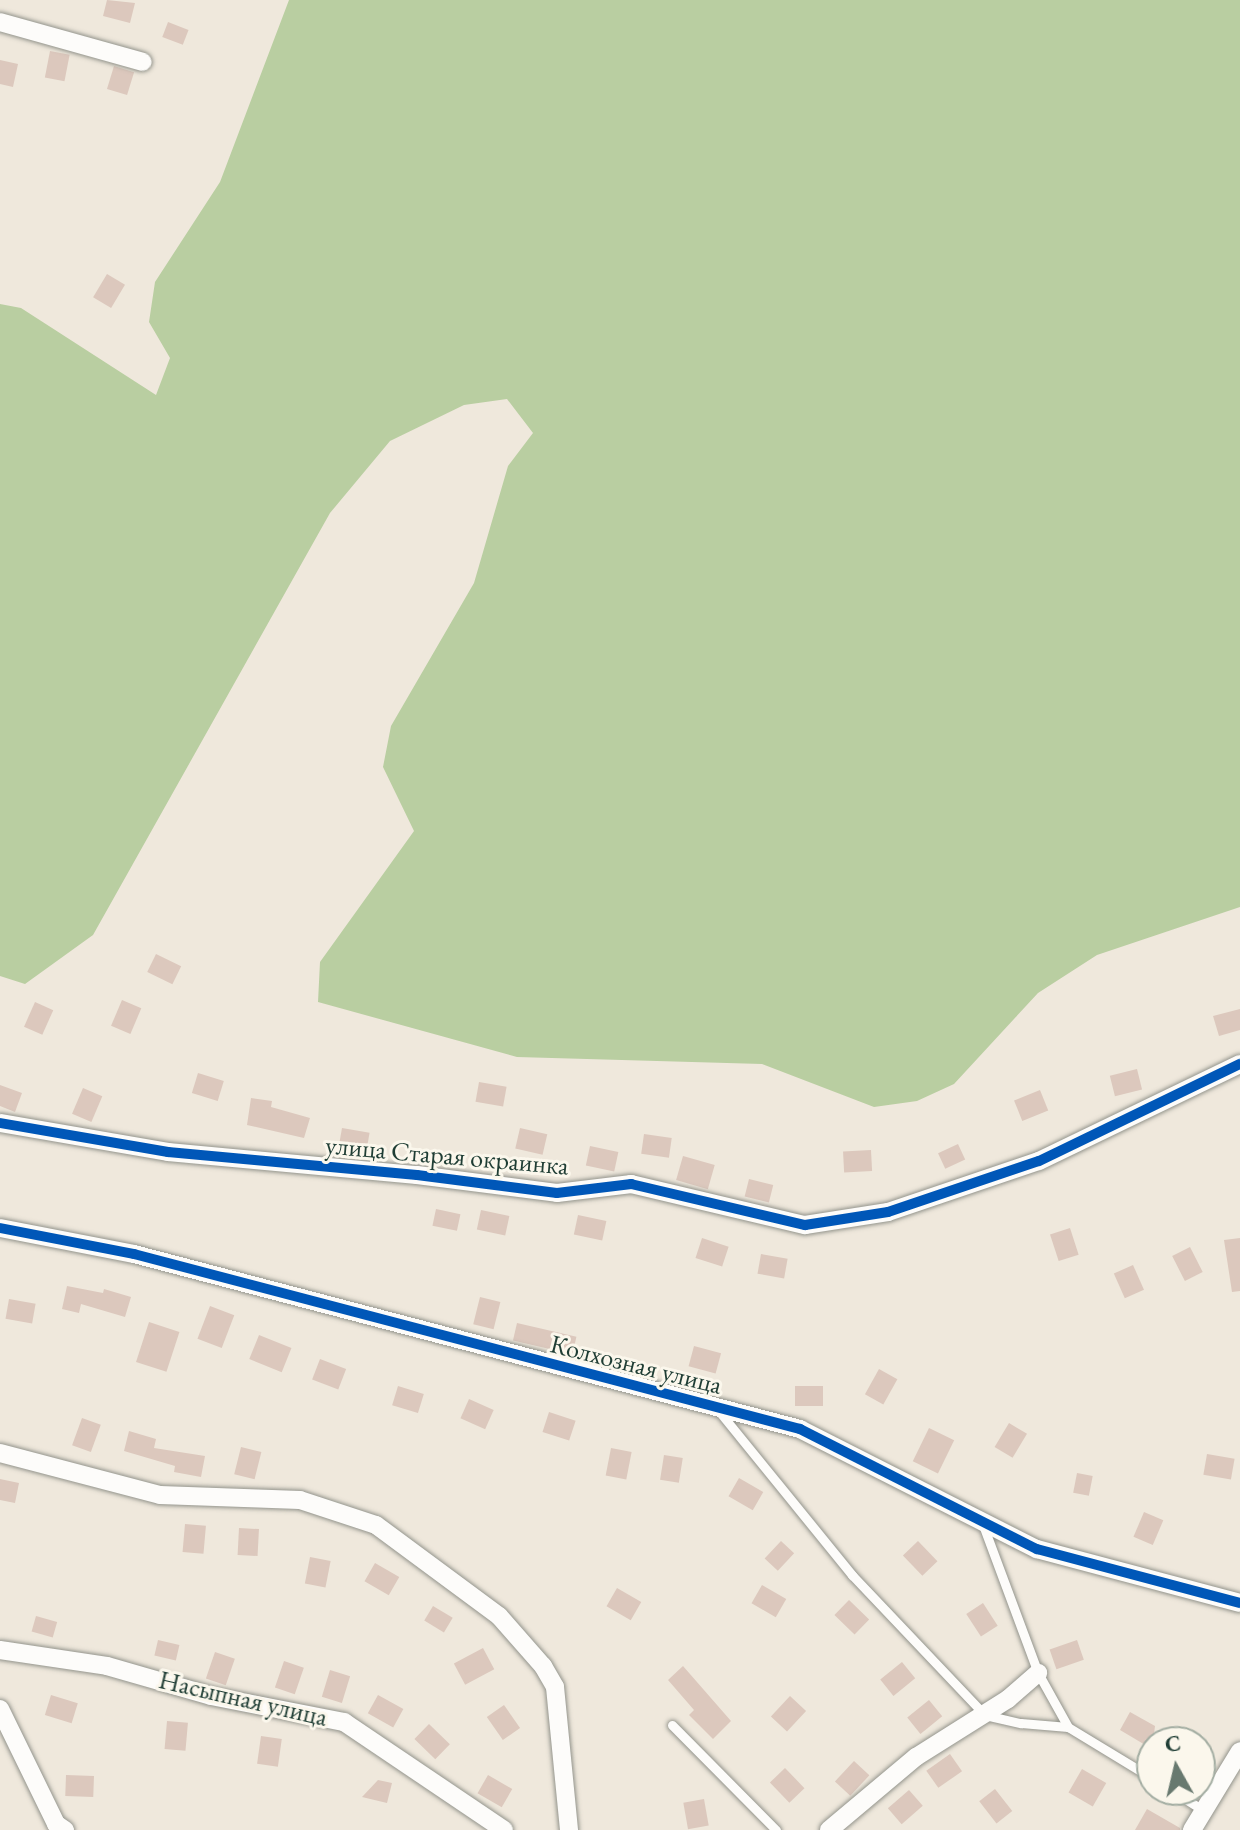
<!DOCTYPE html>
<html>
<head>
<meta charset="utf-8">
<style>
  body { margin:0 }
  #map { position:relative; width:1240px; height:1830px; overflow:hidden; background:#efe8dc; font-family:"EB Garamond",serif }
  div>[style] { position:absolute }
  .forest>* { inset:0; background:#b9cea1 }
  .building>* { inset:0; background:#dcc8bd; transform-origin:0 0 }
  .roads { filter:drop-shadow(0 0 2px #93948c) drop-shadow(0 0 2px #93948c) }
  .lane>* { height:9px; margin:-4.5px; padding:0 4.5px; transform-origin:4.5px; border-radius:4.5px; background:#fdfcfa }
  .street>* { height:18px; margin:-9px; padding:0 9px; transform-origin:9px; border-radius:9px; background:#fdfcfa }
  .cycleway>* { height:10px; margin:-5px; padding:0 5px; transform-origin:5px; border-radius:5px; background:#0057b8 }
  span { translate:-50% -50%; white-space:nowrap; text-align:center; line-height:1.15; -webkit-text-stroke:6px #fbf7ec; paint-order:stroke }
  .street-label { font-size:26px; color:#1f3d34 }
  .north { position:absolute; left:1136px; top:1726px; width:80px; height:80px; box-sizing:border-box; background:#fbf7ec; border:2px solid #a3ada2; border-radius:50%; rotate:352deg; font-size:22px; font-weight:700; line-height:32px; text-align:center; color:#1f3d34 }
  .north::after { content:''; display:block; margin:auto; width:28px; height:36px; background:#68796f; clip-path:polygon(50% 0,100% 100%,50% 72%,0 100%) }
</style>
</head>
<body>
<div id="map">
  <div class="forest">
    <div style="clip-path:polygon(289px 0,1240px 0,1240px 907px,1097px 955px,1038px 993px,954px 1084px,917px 1101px,874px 1107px,762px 1064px,517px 1057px,318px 1002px,320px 962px,414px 831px,383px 767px,391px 726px,474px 583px,508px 466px,533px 433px,507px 399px,464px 405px,390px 441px,330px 513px,93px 935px,25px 984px,0 976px,0 304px,21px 308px,156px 395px,170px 358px,149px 322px,155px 282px,220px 182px)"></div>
  </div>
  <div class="building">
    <div style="clip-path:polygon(107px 0,135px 3px,130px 23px,103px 16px)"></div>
    <div style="left:168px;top:22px;width:22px;height:16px;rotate:21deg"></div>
    <div style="left:50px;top:51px;width:20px;height:27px;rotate:11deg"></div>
    <div style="clip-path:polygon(0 60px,18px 64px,13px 87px,0 84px)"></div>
    <div style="left:114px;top:66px;width:21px;height:24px;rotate:17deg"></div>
    <div style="left:107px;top:274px;width:21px;height:27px;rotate:31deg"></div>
    <div style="left:156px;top:954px;width:28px;height:20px;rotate:26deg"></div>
    <div style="left:122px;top:1000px;width:21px;height:28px;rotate:23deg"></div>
    <div style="left:35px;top:1002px;width:20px;height:27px;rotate:24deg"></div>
    <div style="clip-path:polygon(1240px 1009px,1240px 1030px,1219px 1036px,1213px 1016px)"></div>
    <div style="left:1137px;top:1069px;width:21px;height:28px;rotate:76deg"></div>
    <div style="left:198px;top:1073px;width:27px;height:21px;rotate:17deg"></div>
    <div style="left:479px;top:1082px;width:28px;height:20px;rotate:10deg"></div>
    <div style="clip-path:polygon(0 1085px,22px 1093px,15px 1112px,0 1106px)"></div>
    <div style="left:83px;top:1088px;width:21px;height:28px;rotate:23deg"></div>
    <div style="left:1040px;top:1090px;width:22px;height:28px;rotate:68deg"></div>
    <div style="clip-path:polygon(251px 1098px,272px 1101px,271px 1107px,310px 1118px,304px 1138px,247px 1125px)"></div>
    <div style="left:342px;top:1128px;width:28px;height:21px;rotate:10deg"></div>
    <div style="left:520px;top:1128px;width:28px;height:21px;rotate:13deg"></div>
    <div style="left:644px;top:1134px;width:28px;height:20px;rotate:8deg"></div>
    <div style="left:958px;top:1144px;width:17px;height:22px;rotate:65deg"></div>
    <div style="left:590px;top:1146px;width:29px;height:20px;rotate:12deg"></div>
    <div style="left:871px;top:1150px;width:21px;height:28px;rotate:87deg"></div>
    <div style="left:683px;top:1156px;width:33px;height:25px;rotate:16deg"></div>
    <div style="left:749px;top:1179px;width:25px;height:18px;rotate:14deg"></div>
    <div style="left:436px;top:1209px;width:25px;height:17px;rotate:12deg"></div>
    <div style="left:481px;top:1210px;width:29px;height:20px;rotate:12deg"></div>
    <div style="left:578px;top:1215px;width:29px;height:20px;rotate:12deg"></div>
    <div style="left:1070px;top:1228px;width:28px;height:21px;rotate:72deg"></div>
    <div style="left:702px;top:1238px;width:28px;height:21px;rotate:18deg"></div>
    <div style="clip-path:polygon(1240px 1238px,1240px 1291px,1232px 1292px,1224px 1240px)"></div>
    <div style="left:1190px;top:1247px;width:28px;height:20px;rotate:63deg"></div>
    <div style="left:761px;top:1254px;width:27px;height:20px;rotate:10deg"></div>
    <div style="left:1133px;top:1265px;width:27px;height:21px;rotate:66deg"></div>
    <div style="clip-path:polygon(67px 1286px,103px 1293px,104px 1289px,131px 1297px,125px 1317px,81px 1304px,79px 1313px,62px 1309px)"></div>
    <div style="left:480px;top:1297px;width:21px;height:28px;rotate:14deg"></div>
    <div style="left:9px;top:1299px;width:27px;height:20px;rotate:10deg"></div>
    <div style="left:210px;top:1306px;width:26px;height:35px;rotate:21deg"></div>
    <div style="left:149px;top:1322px;width:32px;height:42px;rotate:18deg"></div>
    <div style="left:517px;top:1323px;width:61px;height:18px;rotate:13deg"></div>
    <div style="left:259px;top:1335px;width:35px;height:26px;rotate:22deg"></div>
    <div style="left:694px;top:1346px;width:28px;height:21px;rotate:15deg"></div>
    <div style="left:320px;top:1359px;width:28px;height:22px;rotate:21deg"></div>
    <div style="left:879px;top:1369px;width:21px;height:29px;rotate:29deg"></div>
    <div style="left:398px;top:1386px;width:27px;height:20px;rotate:17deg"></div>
    <div style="left:795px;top:1386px;width:28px;height:20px"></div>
    <div style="left:469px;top:1399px;width:27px;height:21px;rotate:24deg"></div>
    <div style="left:549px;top:1412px;width:28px;height:21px;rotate:18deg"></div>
    <div style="left:82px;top:1418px;width:20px;height:29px;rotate:20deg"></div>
    <div style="left:1009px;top:1423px;width:21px;height:28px;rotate:31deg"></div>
    <div style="left:929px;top:1428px;width:28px;height:37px;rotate:26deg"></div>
    <div style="clip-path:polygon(129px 1431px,156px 1439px,154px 1448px,205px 1456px,201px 1477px,174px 1472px,175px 1466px,124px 1451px)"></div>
    <div style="left:241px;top:1447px;width:21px;height:28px;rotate:14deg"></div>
    <div style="left:611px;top:1448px;width:21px;height:28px;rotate:11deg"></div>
    <div style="left:1207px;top:1454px;width:28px;height:21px;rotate:10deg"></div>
    <div style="left:664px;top:1455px;width:19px;height:25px;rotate:9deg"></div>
    <div style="left:1077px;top:1473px;width:16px;height:20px;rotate:11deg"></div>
    <div style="left:739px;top:1478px;width:28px;height:21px;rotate:30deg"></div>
    <div style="clip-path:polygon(0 1479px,19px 1483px,15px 1503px,0 1500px)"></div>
    <div style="left:1144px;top:1512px;width:21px;height:27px;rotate:23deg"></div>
    <div style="left:185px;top:1524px;width:21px;height:28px;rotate:5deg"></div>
    <div style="left:239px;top:1528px;width:20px;height:27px;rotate:3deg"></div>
    <div style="left:781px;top:1541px;width:18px;height:24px;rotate:43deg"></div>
    <div style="left:918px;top:1541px;width:28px;height:21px;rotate:46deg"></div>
    <div style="left:310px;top:1557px;width:21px;height:27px;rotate:11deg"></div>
    <div style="left:375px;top:1563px;width:28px;height:21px;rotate:30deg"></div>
    <div style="left:762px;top:1585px;width:28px;height:21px;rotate:30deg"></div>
    <div style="left:617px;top:1588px;width:28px;height:21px;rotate:30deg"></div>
    <div style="left:849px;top:1600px;width:28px;height:21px;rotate:44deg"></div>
    <div style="left:983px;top:1603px;width:27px;height:20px;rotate:57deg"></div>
    <div style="left:433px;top:1606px;width:23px;height:17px;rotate:31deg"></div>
    <div style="left:36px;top:1616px;width:22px;height:16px;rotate:16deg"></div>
    <div style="left:158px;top:1640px;width:22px;height:16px;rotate:13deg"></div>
    <div style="left:1077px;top:1640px;width:21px;height:29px;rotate:71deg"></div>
    <div style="left:483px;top:1648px;width:24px;height:33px;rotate:62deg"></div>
    <div style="left:215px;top:1652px;width:21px;height:28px;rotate:19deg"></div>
    <div style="left:284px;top:1661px;width:21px;height:28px;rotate:19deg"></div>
    <div style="left:902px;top:1662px;width:21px;height:28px;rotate:51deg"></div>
    <div style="clip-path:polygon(683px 1666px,731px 1721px,713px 1739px,689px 1715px,694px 1710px,668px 1680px)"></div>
    <div style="left:330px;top:1670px;width:21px;height:28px;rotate:17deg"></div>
    <div style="left:51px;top:1695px;width:28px;height:21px;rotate:17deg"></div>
    <div style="left:378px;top:1695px;width:29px;height:21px;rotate:29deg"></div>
    <div style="left:790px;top:1696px;width:22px;height:28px;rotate:43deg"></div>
    <div style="left:929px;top:1700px;width:21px;height:28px;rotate:51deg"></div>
    <div style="left:504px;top:1705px;width:28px;height:21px;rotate:55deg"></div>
    <div style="clip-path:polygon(1130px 1712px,1155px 1726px,1152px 1749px,1120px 1730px)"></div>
    <div style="left:167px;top:1721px;width:21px;height:28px;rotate:5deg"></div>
    <div style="left:429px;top:1724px;width:29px;height:21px;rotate:44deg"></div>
    <div style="left:261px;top:1736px;width:21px;height:28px;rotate:8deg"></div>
    <div style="left:950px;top:1754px;width:21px;height:29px;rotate:55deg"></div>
    <div style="left:854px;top:1761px;width:21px;height:28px;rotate:43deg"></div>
    <div style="left:785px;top:1768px;width:28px;height:21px;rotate:46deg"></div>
    <div style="left:1082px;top:1769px;width:28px;height:27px;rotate:30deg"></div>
    <div style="left:66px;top:1775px;width:28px;height:21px;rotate:2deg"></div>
    <div style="left:488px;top:1775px;width:28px;height:21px;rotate:30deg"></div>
    <div style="clip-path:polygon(378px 1780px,392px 1783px,387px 1803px,362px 1797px)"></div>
    <div style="left:995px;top:1789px;width:28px;height:20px;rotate:52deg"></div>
    <div style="left:909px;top:1790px;width:21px;height:28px;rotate:49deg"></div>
    <div style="left:704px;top:1799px;width:27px;height:21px;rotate:80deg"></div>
    <div style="clip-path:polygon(1147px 1809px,1180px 1828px,1180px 1830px,1135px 1830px)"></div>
  </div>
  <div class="roads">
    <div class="lane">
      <div style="left:718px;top:1410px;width:213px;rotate:50.9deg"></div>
      <div style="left:852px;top:1575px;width:193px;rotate:46.5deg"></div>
      <div style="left:985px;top:1715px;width:37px;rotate:13deg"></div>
      <div style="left:1021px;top:1723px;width:47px;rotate:4.9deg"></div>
      <div style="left:983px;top:1525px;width:158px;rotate:69.6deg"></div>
      <div style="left:1038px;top:1673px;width:62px;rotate:60.9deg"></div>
      <div style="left:1068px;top:1727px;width:98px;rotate:31.3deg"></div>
      <div style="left:672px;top:1725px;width:148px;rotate:45.3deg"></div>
      <div style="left:1171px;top:1790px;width:36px;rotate:32deg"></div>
    </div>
    <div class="street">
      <div style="left:0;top:22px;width:148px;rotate:15.6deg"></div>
      <div style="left:0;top:1123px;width:170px;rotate:9.8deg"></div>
      <div style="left:168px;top:1152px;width:250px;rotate:5.3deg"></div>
      <div style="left:417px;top:1175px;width:141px;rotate:7.3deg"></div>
      <div style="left:557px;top:1193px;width:75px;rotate:-6.9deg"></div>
      <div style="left:631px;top:1184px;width:179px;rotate:13.3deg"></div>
      <div style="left:805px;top:1225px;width:84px;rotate:-8.9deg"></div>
      <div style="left:888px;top:1212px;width:159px;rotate:-18.7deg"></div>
      <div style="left:1039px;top:1161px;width:223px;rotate:-25.8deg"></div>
      <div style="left:0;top:1228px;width:136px;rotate:11deg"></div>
      <div style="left:134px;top:1254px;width:689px;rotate:14.72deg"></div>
      <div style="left:800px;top:1429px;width:266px;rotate:26.9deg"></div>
      <div style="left:1037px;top:1549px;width:210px;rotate:14.9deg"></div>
      <div style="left:0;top:1453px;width:165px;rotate:14.7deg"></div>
      <div style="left:160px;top:1495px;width:140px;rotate:2deg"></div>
      <div style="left:300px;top:1500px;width:80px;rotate:18.2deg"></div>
      <div style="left:376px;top:1525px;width:153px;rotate:36.5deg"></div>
      <div style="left:499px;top:1616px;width:67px;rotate:48.7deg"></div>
      <div style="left:543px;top:1666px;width:24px;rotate:60deg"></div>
      <div style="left:555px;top:1687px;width:144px;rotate:84.4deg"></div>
      <div style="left:0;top:1650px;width:108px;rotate:8.5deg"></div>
      <div style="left:107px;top:1666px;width:108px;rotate:16.1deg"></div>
      <div style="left:211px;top:1696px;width:136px;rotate:11.1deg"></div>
      <div style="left:344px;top:1722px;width:193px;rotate:34deg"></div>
      <div style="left:0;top:1709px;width:128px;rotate:64deg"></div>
      <div style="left:56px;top:1824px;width:11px;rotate:34deg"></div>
      <div style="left:829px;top:1830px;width:114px;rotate:-40deg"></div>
      <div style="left:916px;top:1757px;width:109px;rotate:-32.2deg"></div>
      <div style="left:1008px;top:1699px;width:40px;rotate:-41deg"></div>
      <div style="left:1192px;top:1830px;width:92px;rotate:-58.7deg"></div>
    </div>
  </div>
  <div class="cycleway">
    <div style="left:0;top:1123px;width:170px;rotate:9.8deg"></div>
    <div style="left:168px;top:1152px;width:250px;rotate:5.3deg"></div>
    <div style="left:417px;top:1175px;width:141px;rotate:7.3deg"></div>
    <div style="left:557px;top:1193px;width:75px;rotate:-6.9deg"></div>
    <div style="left:631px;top:1184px;width:179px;rotate:13.3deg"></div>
    <div style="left:805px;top:1225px;width:84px;rotate:-8.9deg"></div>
    <div style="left:888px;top:1212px;width:159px;rotate:-18.7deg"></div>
    <div style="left:1039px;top:1161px;width:223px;rotate:-25.8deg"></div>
    <div style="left:0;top:1228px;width:136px;rotate:11deg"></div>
    <div style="left:134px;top:1254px;width:689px;rotate:14.72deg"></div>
    <div style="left:800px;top:1429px;width:266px;rotate:26.9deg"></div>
    <div style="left:1037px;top:1549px;width:210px;rotate:14.9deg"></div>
  </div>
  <div class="street-label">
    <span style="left:447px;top:1156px;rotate:5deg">улица Старая окраинка</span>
    <span style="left:636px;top:1365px;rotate:14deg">Колхозная улица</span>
    <span style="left:243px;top:1699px;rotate:13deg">Насыпная улица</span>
  </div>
  <div class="north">С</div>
</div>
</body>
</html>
